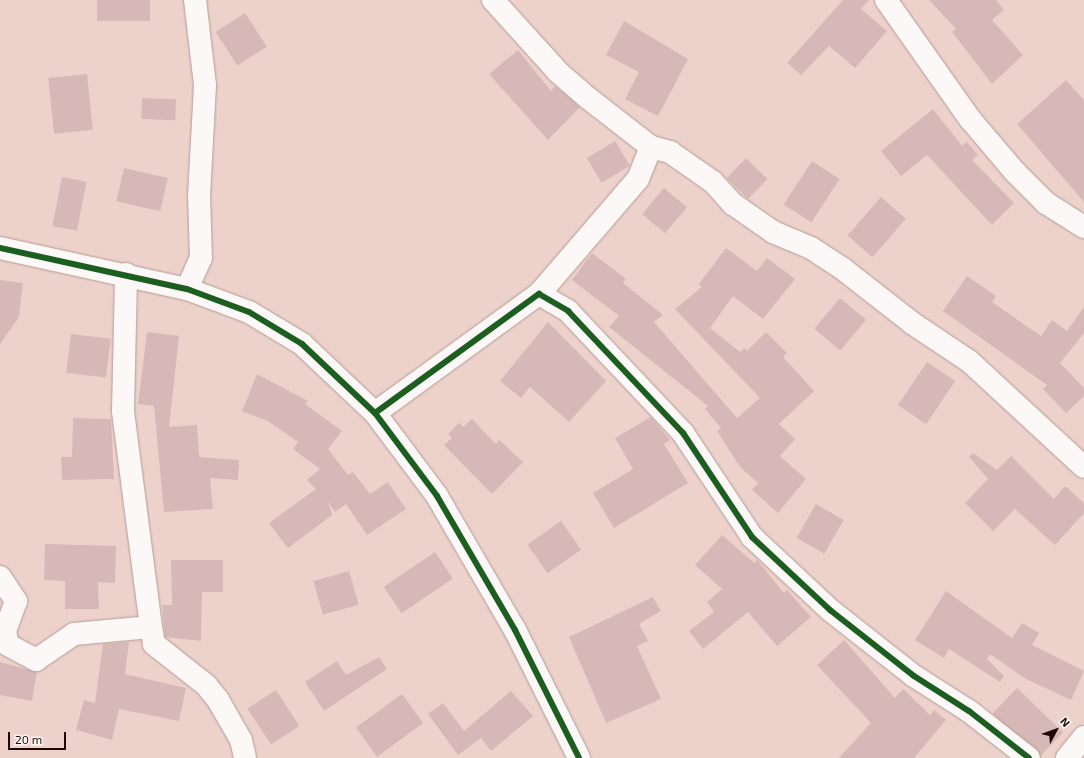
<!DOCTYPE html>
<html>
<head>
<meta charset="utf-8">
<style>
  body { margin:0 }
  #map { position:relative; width:1084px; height:758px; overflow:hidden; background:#edd2cb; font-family:"Exo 2",sans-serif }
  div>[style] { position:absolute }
  .building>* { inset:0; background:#d6b9b7; transform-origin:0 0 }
  .roads { filter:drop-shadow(0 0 1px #b59c95) drop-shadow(0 0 1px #b59c95) }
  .street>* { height:22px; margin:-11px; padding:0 11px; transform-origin:11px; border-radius:11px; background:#fcf8f7 }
  .cycleway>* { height:6px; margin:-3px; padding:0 3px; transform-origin:3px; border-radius:3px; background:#1b5e20 }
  span { translate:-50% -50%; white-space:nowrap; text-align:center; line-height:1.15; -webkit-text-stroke:4px #fef6f3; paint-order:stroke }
  .north { position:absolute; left:1036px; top:710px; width:40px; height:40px; -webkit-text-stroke:3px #fef6f3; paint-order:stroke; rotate:49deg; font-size:11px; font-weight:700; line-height:16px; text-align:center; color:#200602 }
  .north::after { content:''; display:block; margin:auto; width:14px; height:18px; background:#200602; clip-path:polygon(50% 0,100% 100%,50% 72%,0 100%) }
  .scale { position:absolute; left:8px; top:732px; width:58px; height:18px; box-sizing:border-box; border:2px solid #200602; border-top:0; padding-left:5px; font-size:12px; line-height:14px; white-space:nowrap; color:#200602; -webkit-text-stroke:3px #fef6f3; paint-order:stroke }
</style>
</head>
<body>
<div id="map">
  <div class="building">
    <div style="left:97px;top:0;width:53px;height:21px"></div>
    <div style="clip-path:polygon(843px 0,869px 0,861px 9px,887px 31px,855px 68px,829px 46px,801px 75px,787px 63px)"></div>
    <div style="clip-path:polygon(929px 0,996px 0,1004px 10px,992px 20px,1023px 55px,992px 84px,952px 32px,956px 29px)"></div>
    <div style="left:245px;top:13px;width:40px;height:35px;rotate:57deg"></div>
    <div style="clip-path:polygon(624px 21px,688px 59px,658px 116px,625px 99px,639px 72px,606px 55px)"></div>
    <div style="clip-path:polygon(518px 50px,551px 91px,555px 86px,580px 107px,548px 140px,489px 74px)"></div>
    <div style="left:87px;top:74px;width:56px;height:39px;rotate:84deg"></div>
    <div style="clip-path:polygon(1066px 80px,1084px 100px,1084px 202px,1017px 124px)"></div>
    <div style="left:142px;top:98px;width:34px;height:21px;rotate:2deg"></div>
    <div style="clip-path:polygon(933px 109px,962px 146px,967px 142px,978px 155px,972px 160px,1014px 203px,992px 225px,927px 155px,901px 176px,881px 151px)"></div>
    <div style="left:615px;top:141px;width:29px;height:33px;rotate:59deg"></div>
    <div style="left:746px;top:158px;width:30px;height:28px;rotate:44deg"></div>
    <div style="left:812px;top:161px;width:33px;height:52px;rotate:33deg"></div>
    <div style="left:124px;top:168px;width:45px;height:34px;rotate:13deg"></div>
    <div style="left:62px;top:177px;width:25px;height:50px;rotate:11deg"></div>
    <div style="left:664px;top:188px;width:30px;height:34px;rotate:40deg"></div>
    <div style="left:881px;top:197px;width:33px;height:51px;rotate:41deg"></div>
    <div style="clip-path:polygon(726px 248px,757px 271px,767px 258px,795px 279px,763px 319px,733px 296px,710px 328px,740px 352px,744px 348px,747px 351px,766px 332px,787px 353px,783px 357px,814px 391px,779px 424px,795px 439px,780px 456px,806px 479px,778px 513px,752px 490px,758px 483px,740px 467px,717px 431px,721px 428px,705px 409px,708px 406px,609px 327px,619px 316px,572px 280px,592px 253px,626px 279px,623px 283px,663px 315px,654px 322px,737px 418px,760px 398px,675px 309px,702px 287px,699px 284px)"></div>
    <div style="clip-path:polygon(967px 276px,996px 296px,992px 302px,1041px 336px,1052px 320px,1067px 331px,1084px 307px,1084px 333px,1060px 363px,1084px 388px,1084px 396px,1066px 413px,1043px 389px,1047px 385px,943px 311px)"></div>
    <div style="clip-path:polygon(0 280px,23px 283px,19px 317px,0 344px)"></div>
    <div style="left:840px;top:298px;width:34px;height:40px;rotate:40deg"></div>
    <div style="clip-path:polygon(548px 322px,606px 381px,569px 422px,530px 387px,521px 398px,500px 381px)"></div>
    <div style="clip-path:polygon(147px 332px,179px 336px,169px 427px,197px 425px,199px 457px,239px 460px,238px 480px,210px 478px,213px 509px,164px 512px,154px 406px,138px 404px)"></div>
    <div style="left:71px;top:334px;width:40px;height:39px;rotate:7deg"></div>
    <div style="left:927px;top:362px;width:34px;height:52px;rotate:34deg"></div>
    <div style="clip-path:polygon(257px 374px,308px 401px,305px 404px,342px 431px,328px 449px,348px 475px,353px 472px,370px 494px,388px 482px,406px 509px,367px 535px,346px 504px,335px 512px,328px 502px,332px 515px,288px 548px,269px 523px,316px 489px,307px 480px,320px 469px,293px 449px,298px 442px,268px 421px,242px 411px)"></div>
    <div style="clip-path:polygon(651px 417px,670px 440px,664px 444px,688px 483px,614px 528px,593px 493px,633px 469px,615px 438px)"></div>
    <div style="clip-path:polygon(73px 418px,111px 419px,114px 479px,62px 480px,61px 457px,72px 457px)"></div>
    <div style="clip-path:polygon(472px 419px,496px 444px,499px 440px,523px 462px,492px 494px,444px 445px,452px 438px,448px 434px,459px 423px,463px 427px)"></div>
    <div style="clip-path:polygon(973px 453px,997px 470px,1011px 456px,1054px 499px,1065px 486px,1084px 503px,1084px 513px,1055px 545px,1015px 509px,993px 531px,965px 503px,988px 479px,969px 457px)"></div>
    <div style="left:816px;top:504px;width:32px;height:39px;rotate:30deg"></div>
    <div style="left:561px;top:521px;width:35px;height:41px;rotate:55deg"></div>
    <div style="clip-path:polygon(722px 535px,754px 563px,757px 560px,784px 593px,787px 590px,811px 617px,777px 646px,748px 612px,703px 649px,689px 631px,714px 612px,707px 602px,722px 589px,695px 565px)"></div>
    <div style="clip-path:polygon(45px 544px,116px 546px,115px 583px,98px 582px,99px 609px,65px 609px,65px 581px,44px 580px)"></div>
    <div style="left:435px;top:552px;width:32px;height:62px;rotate:56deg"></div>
    <div style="clip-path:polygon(171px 560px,223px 560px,223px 592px,202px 592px,201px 641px,165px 637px,162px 605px,172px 605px)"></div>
    <div style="left:349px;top:571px;width:35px;height:37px;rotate:74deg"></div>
    <div style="clip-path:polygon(946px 591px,1012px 638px,1022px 623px,1039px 633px,1032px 645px,1084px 671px,1071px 700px,1026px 679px,990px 654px,987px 659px,1004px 676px,1000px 682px,949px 649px,944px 658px,915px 640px)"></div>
    <div style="clip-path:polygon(653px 597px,661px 611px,639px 624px,648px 641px,637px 646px,661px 699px,606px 723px,569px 637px)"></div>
    <div style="clip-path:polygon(844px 640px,895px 698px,903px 689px,930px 715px,934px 710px,946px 720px,914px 758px,839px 758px,871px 723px,817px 665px)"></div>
    <div style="clip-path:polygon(129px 642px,125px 674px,186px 688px,179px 721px,119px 709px,112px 740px,76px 730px,84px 700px,95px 703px,103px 644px)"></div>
    <div style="clip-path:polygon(379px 657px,387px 669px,324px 711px,305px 682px,337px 661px,346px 675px)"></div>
    <div style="clip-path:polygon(0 662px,37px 672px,32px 701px,0 695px)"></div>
    <div style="left:1017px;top:688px;width:64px;height:35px;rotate:44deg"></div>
    <div style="left:276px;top:690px;width:43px;height:34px;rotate:57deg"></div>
    <div style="clip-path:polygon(511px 691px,533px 716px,491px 751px,481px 738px,458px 755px,428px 714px,443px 703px,464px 731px)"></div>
    <div style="left:402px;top:694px;width:36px;height:57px;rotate:54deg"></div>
  </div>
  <div class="roads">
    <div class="street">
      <div style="left:493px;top:0;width:97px;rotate:47.9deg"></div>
      <div style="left:558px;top:72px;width:40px;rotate:41deg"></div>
      <div style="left:588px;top:98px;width:80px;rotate:37.9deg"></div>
      <div style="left:651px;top:147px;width:20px;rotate:15deg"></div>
      <div style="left:670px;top:152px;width:52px;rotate:34.9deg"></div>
      <div style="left:713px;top:182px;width:30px;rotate:48deg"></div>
      <div style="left:733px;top:204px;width:49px;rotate:35deg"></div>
      <div style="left:773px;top:232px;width:41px;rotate:22.8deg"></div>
      <div style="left:811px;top:248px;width:38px;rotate:33deg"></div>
      <div style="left:843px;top:269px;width:88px;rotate:38deg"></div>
      <div style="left:912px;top:323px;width:69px;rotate:33.7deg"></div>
      <div style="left:969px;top:361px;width:156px;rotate:42.7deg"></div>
      <div style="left:886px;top:0;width:146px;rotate:54.8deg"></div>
      <div style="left:970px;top:119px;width:70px;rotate:49.7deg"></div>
      <div style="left:1015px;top:172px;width:44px;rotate:45deg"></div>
      <div style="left:1046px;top:203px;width:45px;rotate:32.3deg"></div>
      <div style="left:0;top:248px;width:191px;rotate:12.4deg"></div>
      <div style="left:187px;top:289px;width:66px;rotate:20.4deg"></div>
      <div style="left:249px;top:312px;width:62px;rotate:31.1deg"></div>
      <div style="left:302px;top:344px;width:100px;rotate:43.4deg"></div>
      <div style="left:375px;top:413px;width:104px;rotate:53.2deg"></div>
      <div style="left:437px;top:496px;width:155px;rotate:59.8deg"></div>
      <div style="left:515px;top:630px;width:143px;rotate:63.4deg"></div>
      <div style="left:187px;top:289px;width:34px;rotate:-66deg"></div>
      <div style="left:201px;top:258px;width:62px;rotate:-91.8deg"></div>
      <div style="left:199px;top:196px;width:111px;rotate:-86.9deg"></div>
      <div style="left:205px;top:85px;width:86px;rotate:-96.7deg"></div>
      <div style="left:539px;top:294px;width:152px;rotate:-49.3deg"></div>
      <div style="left:638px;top:179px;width:35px;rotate:-68deg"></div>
      <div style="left:375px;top:413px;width:203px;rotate:-36deg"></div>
      <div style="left:539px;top:294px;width:34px;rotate:30deg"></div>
      <div style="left:568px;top:311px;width:168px;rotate:46.7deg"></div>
      <div style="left:683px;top:433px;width:125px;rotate:56.4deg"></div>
      <div style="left:752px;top:537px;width:107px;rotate:43.1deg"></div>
      <div style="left:830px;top:610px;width:107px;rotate:38.2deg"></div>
      <div style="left:914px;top:676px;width:65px;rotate:32.5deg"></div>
      <div style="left:969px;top:711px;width:76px;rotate:38.1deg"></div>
      <div style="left:0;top:577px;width:29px;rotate:56deg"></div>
      <div style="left:16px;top:601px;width:32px;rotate:110deg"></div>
      <div style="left:5px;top:631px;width:14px;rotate:78deg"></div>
      <div style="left:8px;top:645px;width:32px;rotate:28deg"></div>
      <div style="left:36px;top:660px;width:46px;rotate:-34.4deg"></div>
      <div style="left:74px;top:634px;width:77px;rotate:-5.2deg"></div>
      <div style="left:151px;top:627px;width:218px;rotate:-97.4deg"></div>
      <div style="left:123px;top:411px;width:137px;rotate:-88.7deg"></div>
      <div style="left:151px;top:627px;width:17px;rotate:80deg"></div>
      <div style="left:154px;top:644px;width:66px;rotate:38.3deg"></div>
      <div style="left:206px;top:685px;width:19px;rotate:51deg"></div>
      <div style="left:218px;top:700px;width:46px;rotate:60.1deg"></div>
      <div style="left:241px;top:740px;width:18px;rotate:77deg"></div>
      <div style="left:1067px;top:758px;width:27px;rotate:-51deg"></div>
    </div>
  </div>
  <div class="cycleway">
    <div style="left:0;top:248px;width:191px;rotate:12.4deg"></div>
    <div style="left:187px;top:289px;width:66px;rotate:20.4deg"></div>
    <div style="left:249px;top:312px;width:62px;rotate:31.1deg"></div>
    <div style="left:302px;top:344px;width:100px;rotate:43.4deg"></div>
    <div style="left:375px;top:413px;width:104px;rotate:53.2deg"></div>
    <div style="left:437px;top:496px;width:155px;rotate:59.8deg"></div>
    <div style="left:515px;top:630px;width:143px;rotate:63.4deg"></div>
    <div style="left:375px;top:413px;width:203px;rotate:-36deg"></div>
    <div style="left:539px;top:294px;width:34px;rotate:30deg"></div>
    <div style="left:568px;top:311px;width:168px;rotate:46.7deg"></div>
    <div style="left:683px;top:433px;width:125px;rotate:56.4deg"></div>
    <div style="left:752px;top:537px;width:107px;rotate:43.1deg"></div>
    <div style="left:830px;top:610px;width:107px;rotate:38.2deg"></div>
    <div style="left:914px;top:676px;width:65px;rotate:32.5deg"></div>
    <div style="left:969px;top:711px;width:76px;rotate:38.1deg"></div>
  </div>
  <div class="north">N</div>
  <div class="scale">20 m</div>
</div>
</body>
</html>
